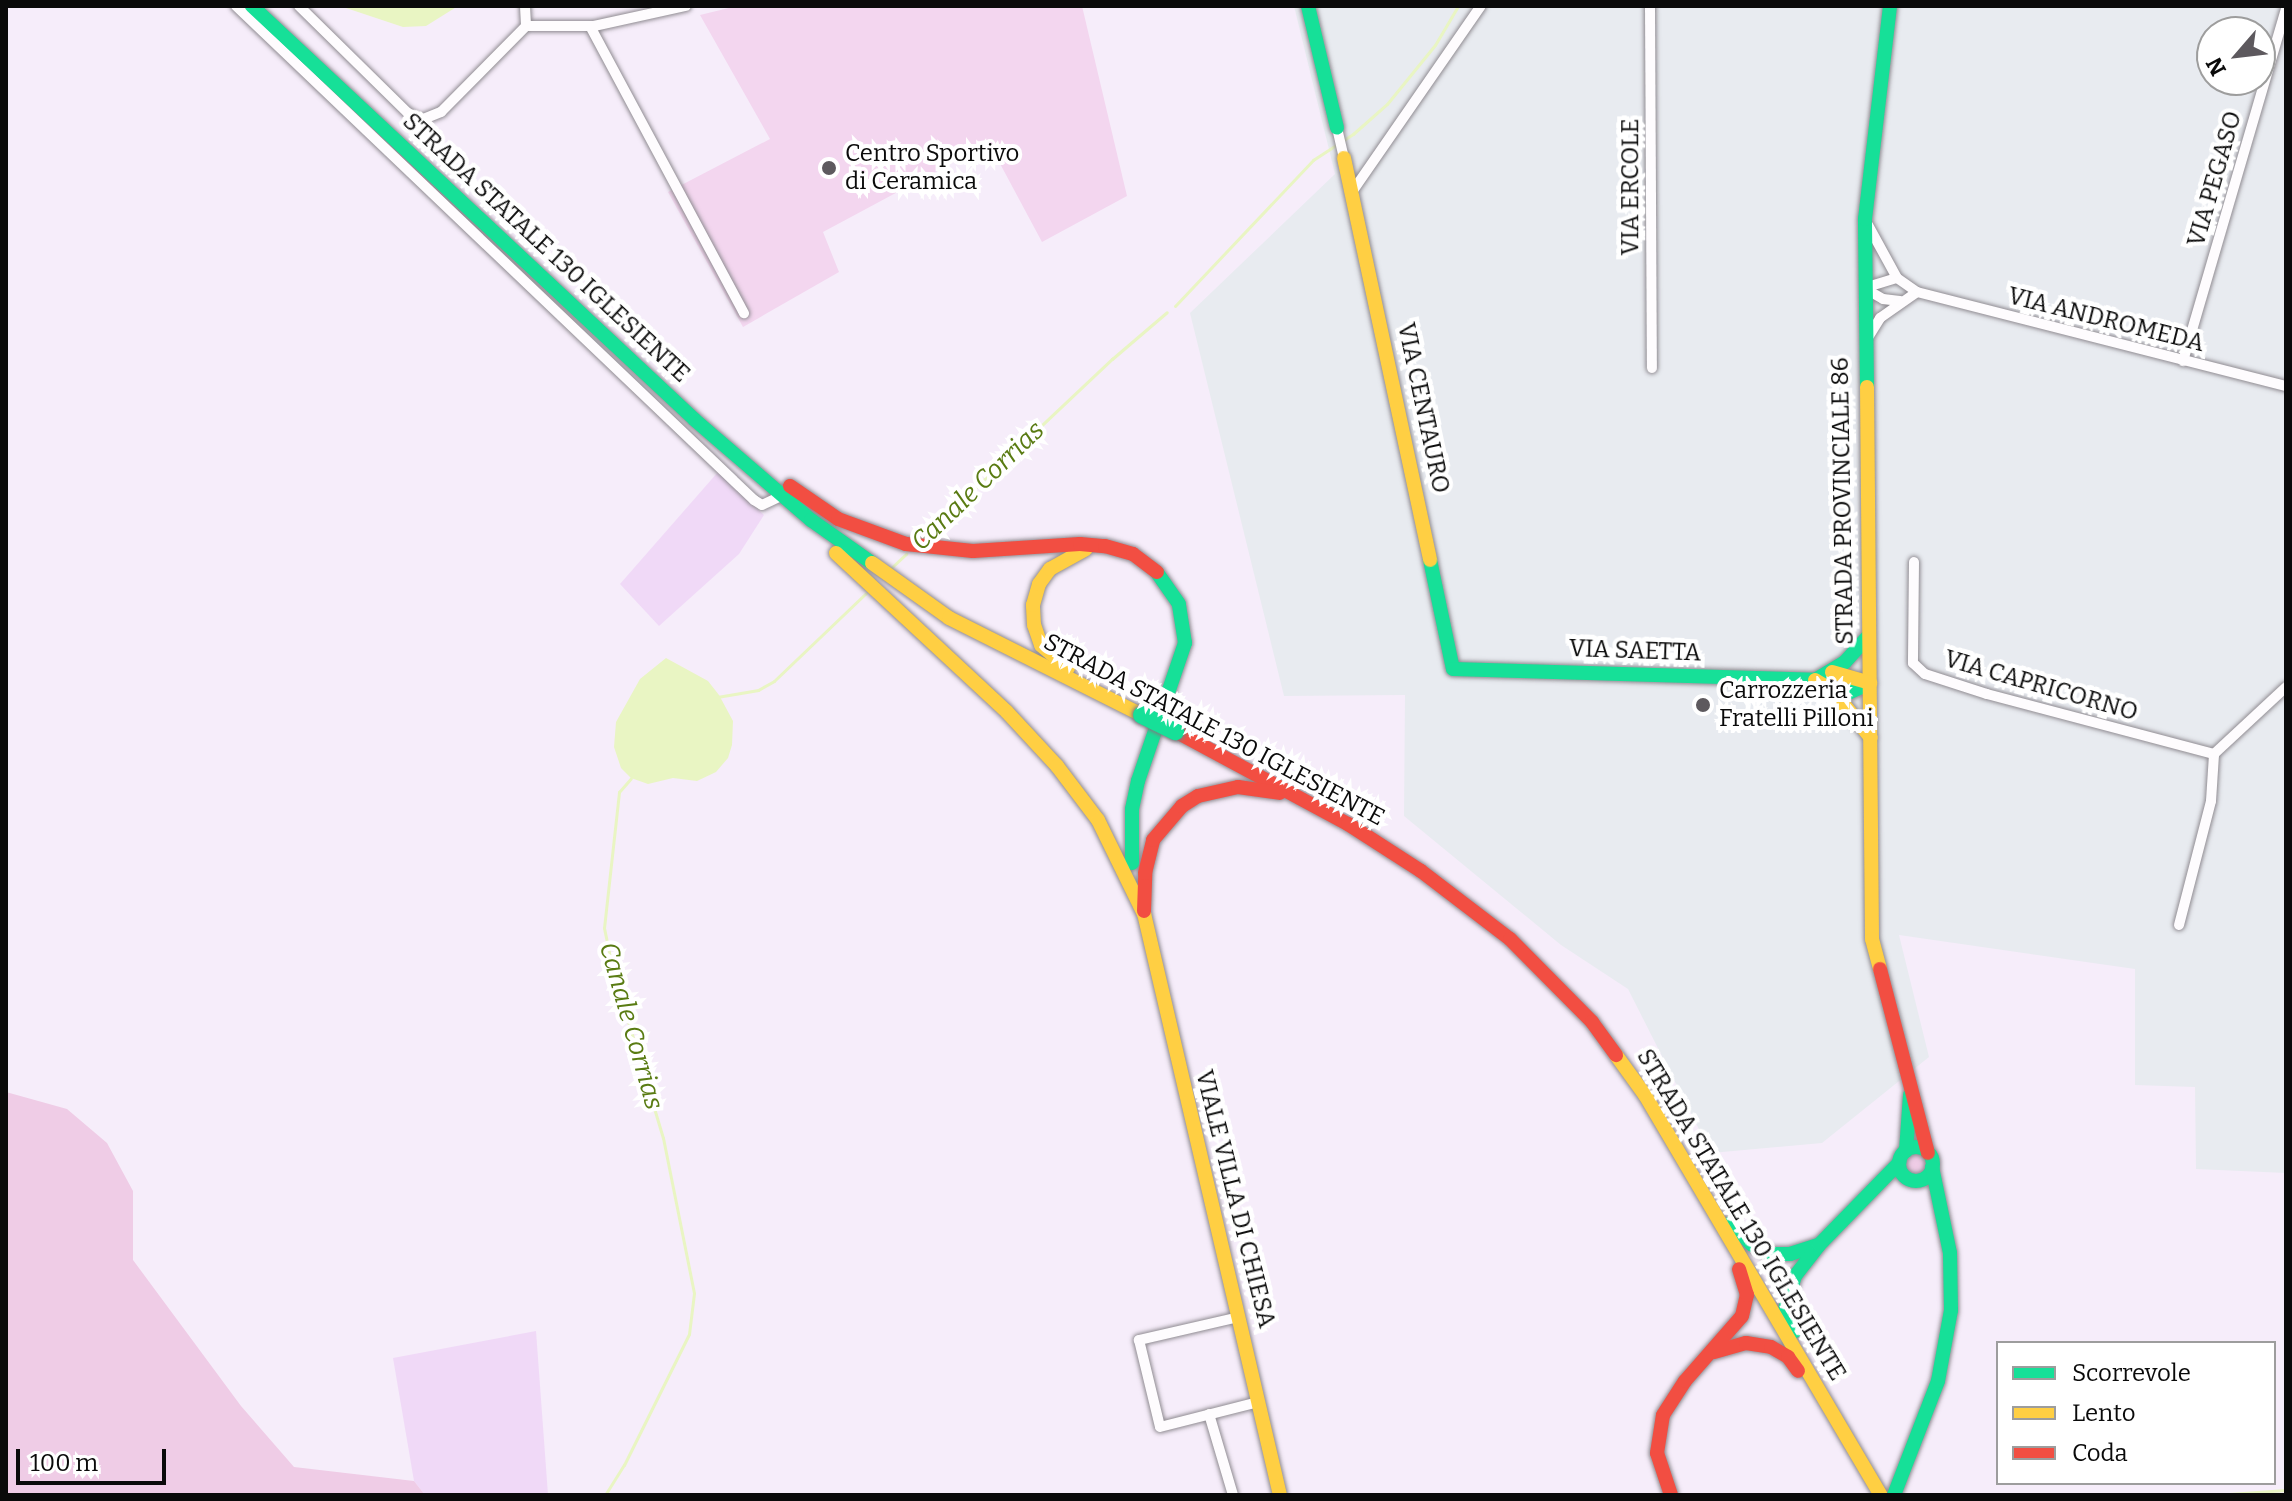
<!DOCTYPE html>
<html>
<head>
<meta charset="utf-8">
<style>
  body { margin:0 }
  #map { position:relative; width:2292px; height:1501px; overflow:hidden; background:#f6edfa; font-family:Bitter,serif }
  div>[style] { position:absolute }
  .industrial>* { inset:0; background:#e8ebf0 }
  .farmland>* { inset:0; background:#f0d9f7 }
  .green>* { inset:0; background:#efcce6 }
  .round { border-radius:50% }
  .pitch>* { inset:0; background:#f3d6ef }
  .water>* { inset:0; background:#e9f5c3 }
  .stream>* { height:3px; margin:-1.5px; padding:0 1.5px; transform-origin:1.5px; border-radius:1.5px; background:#e9f5c3 }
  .roads { filter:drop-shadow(0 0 2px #908c92) drop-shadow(0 0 2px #908c92) }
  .street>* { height:10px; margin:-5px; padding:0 5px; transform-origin:5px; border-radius:5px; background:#fefcfe }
  .fast>* { height:14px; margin:-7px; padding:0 7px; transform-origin:7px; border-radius:7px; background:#16e098 }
  .fast>.ring { margin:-7px; padding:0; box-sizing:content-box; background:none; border:14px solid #16e098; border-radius:50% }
  .slow>* { height:14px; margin:-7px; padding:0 7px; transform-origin:7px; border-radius:7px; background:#ffcf43 }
  .jam>* { height:14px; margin:-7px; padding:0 7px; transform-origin:7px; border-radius:7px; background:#f24e42 }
  .bridges { filter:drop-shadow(0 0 2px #7e7a7f) drop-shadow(0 0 2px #7e7a7f) }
  .fast-bridge>* { height:18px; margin:-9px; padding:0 9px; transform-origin:9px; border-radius:9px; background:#16e098 }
  .dots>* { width:22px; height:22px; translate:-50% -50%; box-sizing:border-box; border:4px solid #fff; border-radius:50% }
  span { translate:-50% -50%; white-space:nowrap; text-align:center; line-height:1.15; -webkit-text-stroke:8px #fff; paint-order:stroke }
  .poi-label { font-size:24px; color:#0a0a0a }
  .left { translate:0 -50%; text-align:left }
  .street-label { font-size:24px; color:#0a0a0a }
  .water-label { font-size:26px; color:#597b12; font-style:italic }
  .frame { position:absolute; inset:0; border:8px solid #0a0a0a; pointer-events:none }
  .legend { position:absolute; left:1996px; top:1341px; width:280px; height:144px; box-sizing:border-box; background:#fff; border:2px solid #9d9d9d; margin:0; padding:10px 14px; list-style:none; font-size:24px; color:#0a0a0a }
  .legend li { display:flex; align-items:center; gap:16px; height:40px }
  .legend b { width:40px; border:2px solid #9d9d9d }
  .north { position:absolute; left:2196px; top:16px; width:80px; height:80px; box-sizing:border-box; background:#fff; border:2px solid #9d9d9d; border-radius:50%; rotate:242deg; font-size:22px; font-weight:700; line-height:32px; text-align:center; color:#0a0a0a }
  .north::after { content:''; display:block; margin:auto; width:28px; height:36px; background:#5d595e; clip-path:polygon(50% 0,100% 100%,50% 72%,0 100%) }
  .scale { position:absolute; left:16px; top:1449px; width:150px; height:36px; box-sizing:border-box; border:4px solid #0a0a0a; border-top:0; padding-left:10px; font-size:24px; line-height:28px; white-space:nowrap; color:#0a0a0a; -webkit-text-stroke:6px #fff; paint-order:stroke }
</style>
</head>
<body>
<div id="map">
  <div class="industrial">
    <div style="clip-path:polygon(evenodd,1294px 6px,2286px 6px,2286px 1173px,2196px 1169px,2195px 1087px,2135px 1085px,2135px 969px,1899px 935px,1929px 1057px,1822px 1143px,1711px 1153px,1628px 989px,1561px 945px,1404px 816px,1405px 695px,1284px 696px,1190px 313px,1335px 174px,1294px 6px,2212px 32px,2260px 32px,2260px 80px,2212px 80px,2212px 32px)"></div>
  </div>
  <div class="farmland">
    <div style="clip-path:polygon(718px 472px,764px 515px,739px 554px,659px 626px,620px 584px)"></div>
    <div style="clip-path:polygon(536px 1331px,548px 1495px,425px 1495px,414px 1481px,393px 1358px)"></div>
  </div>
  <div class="green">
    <div style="clip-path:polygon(6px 1092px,67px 1109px,107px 1143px,133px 1191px,133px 1260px,241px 1406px,294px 1467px,414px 1481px,425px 1495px,6px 1495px)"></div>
    <div class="round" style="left:1903px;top:1151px;width:26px;height:26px"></div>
  </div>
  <div class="pitch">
    <div style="clip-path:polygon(737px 6px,1082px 6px,1127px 196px,1042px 242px,989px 143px,823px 232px,839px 272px,743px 327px,668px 192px,770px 139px,700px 15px)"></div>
  </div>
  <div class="water">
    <div style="clip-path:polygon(340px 6px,458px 6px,426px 26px,403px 27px)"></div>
    <div style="clip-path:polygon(666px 658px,708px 681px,719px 695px,733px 721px,732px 745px,728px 758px,716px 772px,697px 781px,673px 778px,648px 784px,631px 778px,621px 768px,614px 747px,616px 722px,640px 679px)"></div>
  </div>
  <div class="stream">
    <div style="left:1175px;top:306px;width:201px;rotate:-46.6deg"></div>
    <div style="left:1313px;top:160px;width:48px;rotate:-33deg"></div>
    <div style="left:1353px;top:134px;width:45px;rotate:-41.4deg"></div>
    <div style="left:1387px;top:104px;width:76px;rotate:-50.9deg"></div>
    <div style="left:1435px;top:45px;width:45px;rotate:-59.5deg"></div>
    <div style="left:923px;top:537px;width:260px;rotate:-43.3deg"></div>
    <div style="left:1112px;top:359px;width:72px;rotate:-40.5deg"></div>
    <div style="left:891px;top:568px;width:21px;rotate:-43deg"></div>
    <div style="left:717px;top:697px;width:42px;rotate:-9.7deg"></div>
    <div style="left:758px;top:690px;width:18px;rotate:-29deg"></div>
    <div style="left:774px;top:681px;width:127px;rotate:-43.7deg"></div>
    <div style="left:605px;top:1495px;width:36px;rotate:-58deg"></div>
    <div style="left:624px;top:1465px;width:146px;rotate:-63.6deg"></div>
    <div style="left:689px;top:1334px;width:41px;rotate:-83deg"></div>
    <div style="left:694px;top:1293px;width:158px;rotate:-101.3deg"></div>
    <div style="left:663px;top:1138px;width:174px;rotate:-106.7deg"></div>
    <div style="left:613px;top:971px;width:44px;rotate:-101.8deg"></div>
    <div style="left:604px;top:928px;width:137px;rotate:-83.7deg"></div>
    <div style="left:619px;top:792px;width:18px;rotate:-49deg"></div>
    <div style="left:2215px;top:1495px;width:71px;rotate:-4deg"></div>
  </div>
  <div class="roads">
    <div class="street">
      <div style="left:236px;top:6px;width:716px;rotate:43.64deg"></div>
      <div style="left:754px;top:500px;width:9px;rotate:32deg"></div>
      <div style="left:762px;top:505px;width:17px;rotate:-25deg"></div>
      <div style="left:299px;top:6px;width:153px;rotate:44.5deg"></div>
      <div style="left:408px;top:113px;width:15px;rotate:28deg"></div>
      <div style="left:421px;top:120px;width:22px;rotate:-22deg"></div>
      <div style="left:441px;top:112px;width:121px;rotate:-45.3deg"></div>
      <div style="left:526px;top:26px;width:68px"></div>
      <div style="left:594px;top:26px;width:94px;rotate:-12.3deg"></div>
      <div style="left:525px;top:6px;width:20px;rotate:87deg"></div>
      <div style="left:1650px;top:6px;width:362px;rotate:89.7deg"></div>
      <div style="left:590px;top:26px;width:326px;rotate:61.8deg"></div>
      <div style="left:1337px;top:128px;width:31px;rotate:77deg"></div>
      <div style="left:1352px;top:192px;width:226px;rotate:-55.3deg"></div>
      <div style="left:1868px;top:225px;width:60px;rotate:61.3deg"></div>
      <div style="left:1897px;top:278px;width:24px;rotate:35deg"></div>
      <div style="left:1917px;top:292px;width:381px;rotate:14.3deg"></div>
      <div style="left:1864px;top:288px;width:22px;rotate:30deg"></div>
      <div style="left:1883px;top:299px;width:17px;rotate:7deg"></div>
      <div style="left:1864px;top:288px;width:34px;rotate:-17deg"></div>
      <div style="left:1867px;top:339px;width:25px;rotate:-58deg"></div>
      <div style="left:1880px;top:318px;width:45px;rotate:-35.1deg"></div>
      <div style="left:2183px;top:361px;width:367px;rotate:-73.7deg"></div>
      <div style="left:1914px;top:562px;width:101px;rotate:90.6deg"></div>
      <div style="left:1913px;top:663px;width:16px;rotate:43deg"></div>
      <div style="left:1925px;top:674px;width:65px;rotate:17.9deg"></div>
      <div style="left:1987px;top:694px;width:235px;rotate:14.8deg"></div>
      <div style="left:2179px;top:925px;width:128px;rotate:-75.5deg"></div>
      <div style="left:2211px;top:801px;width:47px;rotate:-86.3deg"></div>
      <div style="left:2214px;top:754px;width:98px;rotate:-42.9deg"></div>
      <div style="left:1239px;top:1317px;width:103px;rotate:167deg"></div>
      <div style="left:1139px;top:1340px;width:89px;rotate:76.4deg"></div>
      <div style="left:1160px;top:1427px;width:101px;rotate:-14.3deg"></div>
      <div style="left:1209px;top:1414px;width:84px;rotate:73.5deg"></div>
    </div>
    <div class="fast">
      <div style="left:252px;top:6px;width:606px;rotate:43.06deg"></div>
      <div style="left:695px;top:420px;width:153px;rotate:40.8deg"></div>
      <div style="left:811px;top:520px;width:75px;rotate:35.2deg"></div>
      <div style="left:1308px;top:6px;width:125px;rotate:76.6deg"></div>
      <div style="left:1867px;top:387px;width:168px;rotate:-90.7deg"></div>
      <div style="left:1865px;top:219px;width:214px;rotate:-83.3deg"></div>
      <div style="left:1430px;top:560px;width:111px;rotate:78.1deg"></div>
      <div style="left:1453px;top:669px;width:362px;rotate:1.7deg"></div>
      <div style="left:1815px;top:680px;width:35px;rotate:-31deg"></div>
      <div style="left:1845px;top:662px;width:36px;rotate:-48deg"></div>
      <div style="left:1833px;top:691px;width:17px;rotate:3deg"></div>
      <div style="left:1850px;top:692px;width:22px;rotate:-24deg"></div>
      <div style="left:1132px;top:863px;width:54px;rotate:-90deg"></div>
      <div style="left:1132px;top:809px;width:29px;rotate:-78deg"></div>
      <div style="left:1138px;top:781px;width:146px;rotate:-71.2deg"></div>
      <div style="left:1185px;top:643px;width:39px;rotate:-99deg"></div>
      <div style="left:1179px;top:604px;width:39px;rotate:-125deg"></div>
      <div class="ring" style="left:1899px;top:1147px;width:20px;height:20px"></div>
      <div style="left:1906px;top:1151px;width:56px;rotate:-85.9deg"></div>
      <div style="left:1731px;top:1223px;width:29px;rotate:46deg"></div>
      <div style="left:1751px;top:1244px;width:21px;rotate:28deg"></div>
      <div style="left:1770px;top:1254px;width:20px"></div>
      <div style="left:1790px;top:1254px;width:28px;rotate:-18deg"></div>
      <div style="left:1795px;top:1331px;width:26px;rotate:-111deg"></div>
      <div style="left:1786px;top:1307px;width:32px;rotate:-74deg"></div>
      <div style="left:1795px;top:1276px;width:39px;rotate:-52deg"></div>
      <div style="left:1819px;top:1245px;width:115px;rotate:-45.7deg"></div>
      <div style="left:1894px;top:1495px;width:122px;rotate:-68.9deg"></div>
      <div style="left:1938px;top:1381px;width:72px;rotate:-79.6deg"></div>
      <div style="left:1951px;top:1310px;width:57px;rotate:-91deg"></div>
      <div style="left:1950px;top:1253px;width:88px;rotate:-101.8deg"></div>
    </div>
    <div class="slow">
      <div style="left:1344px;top:158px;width:411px;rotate:77.9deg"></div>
      <div style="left:1867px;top:387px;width:552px;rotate:89.48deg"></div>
      <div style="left:1872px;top:939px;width:31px;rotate:75deg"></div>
      <div style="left:836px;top:553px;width:233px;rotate:42.9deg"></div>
      <div style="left:1007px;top:712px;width:74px;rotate:47.2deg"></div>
      <div style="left:1057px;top:766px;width:68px;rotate:52.8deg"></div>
      <div style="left:1098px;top:820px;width:105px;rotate:63.9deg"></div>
      <div style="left:872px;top:563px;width:95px;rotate:35.5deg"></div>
      <div style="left:949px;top:618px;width:216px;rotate:26.7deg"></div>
      <div style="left:1068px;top:668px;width:35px;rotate:-140deg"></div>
      <div style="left:1041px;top:645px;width:21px;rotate:-109deg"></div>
      <div style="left:1034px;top:625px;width:20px;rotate:-93deg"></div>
      <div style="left:1033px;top:605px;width:22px;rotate:-74deg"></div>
      <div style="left:1039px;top:584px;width:19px;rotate:-54deg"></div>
      <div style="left:1050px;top:569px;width:41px;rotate:-29.1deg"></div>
      <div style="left:1832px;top:672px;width:40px;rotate:16deg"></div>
      <div style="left:1815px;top:680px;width:21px;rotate:31deg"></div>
      <div style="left:1833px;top:691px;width:60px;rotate:51deg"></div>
      <div style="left:1142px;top:905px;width:606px;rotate:76.84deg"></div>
      <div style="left:1616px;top:1055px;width:49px;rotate:54.1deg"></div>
      <div style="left:1645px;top:1095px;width:464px;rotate:59.5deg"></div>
    </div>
    <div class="jam">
      <div style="left:790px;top:486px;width:58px;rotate:34.5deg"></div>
      <div style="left:838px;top:519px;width:72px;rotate:20.2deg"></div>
      <div style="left:906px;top:544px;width:67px;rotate:6deg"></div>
      <div style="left:973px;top:551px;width:107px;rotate:-3.7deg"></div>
      <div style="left:1080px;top:544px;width:25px;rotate:5deg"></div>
      <div style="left:1105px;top:546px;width:29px;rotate:16deg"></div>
      <div style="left:1133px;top:554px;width:30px;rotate:37deg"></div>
      <div style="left:1175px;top:731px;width:196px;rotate:28.3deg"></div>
      <div style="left:1348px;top:824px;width:87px;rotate:32.8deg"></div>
      <div style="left:1421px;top:871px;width:112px;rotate:37.4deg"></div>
      <div style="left:1510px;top:939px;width:117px;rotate:45.3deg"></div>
      <div style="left:1592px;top:1022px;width:41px;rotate:54deg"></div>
      <div style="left:1144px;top:911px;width:38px;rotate:-88deg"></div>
      <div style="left:1145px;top:873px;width:34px;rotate:-76deg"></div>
      <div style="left:1153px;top:840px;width:45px;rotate:-49.5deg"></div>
      <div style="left:1182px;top:806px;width:19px;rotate:-32deg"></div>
      <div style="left:1198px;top:796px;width:41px;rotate:-12.7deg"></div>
      <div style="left:1238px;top:787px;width:42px;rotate:8.1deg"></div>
      <div style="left:1880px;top:969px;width:190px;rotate:75.4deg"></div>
      <div style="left:1714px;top:1352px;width:33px;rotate:-16deg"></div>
      <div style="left:1746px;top:1343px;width:25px;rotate:9deg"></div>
      <div style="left:1771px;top:1347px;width:20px;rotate:30deg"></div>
      <div style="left:1788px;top:1357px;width:17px;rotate:54deg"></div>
      <div style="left:1671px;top:1495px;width:44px;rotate:-108.4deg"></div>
      <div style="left:1657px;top:1453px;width:38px;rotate:-81deg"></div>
      <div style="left:1663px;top:1415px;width:40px;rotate:-57.1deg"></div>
      <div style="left:1685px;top:1381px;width:86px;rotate:-48.8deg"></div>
      <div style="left:1742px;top:1316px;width:22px;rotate:-77deg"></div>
      <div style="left:1747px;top:1295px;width:27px;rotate:-107deg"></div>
    </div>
  </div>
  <div class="bridges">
    <div class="fast-bridge">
      <div style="left:1142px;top:715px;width:37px;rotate:26deg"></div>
    </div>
  </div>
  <div class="dots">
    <div style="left:829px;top:168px;background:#5d595e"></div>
    <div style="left:1703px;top:705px;background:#5d595e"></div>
  </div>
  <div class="poi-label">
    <span class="left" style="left:845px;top:168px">Centro Sportivo<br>di Ceramica</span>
    <span class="left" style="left:1719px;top:705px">Carrozzeria<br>Fratelli Pilloni</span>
  </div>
  <div class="street-label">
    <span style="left:2215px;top:179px;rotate:-74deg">VIA PEGASO</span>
    <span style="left:1631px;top:187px;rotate:-90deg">VIA ERCOLE</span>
    <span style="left:546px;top:248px;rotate:43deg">STRADA STATALE 130 IGLESIENTE</span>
    <span style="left:2106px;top:320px;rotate:14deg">VIA ANDROMEDA</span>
    <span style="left:1423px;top:408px;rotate:78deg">VIA CENTAURO</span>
    <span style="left:1843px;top:501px;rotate:-91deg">STRADA PROVINCIALE 86</span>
    <span style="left:1635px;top:651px;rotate:2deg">VIA SAETTA</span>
    <span style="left:2041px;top:686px;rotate:16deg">VIA CAPRICORNO</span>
    <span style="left:1214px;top:730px;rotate:28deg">STRADA STATALE 130 IGLESIENTE</span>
    <span style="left:1235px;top:1199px;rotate:76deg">VIALE VILLA DI CHIESA</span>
    <span style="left:1741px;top:1215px;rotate:59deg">STRADA STATALE 130 IGLESIENTE</span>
  </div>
  <div class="water-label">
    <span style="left:978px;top:486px;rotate:-44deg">Canale Corrias</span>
    <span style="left:631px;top:1026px;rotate:74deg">Canale Corrias</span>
  </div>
  <div class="frame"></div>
  <ul class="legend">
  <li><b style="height:10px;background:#16e098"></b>Scorrevole</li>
  <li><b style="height:10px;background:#ffcf43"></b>Lento</li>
  <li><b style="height:10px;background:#f24e42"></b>Coda</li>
  </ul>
  <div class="north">N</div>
  <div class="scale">100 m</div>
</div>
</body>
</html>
